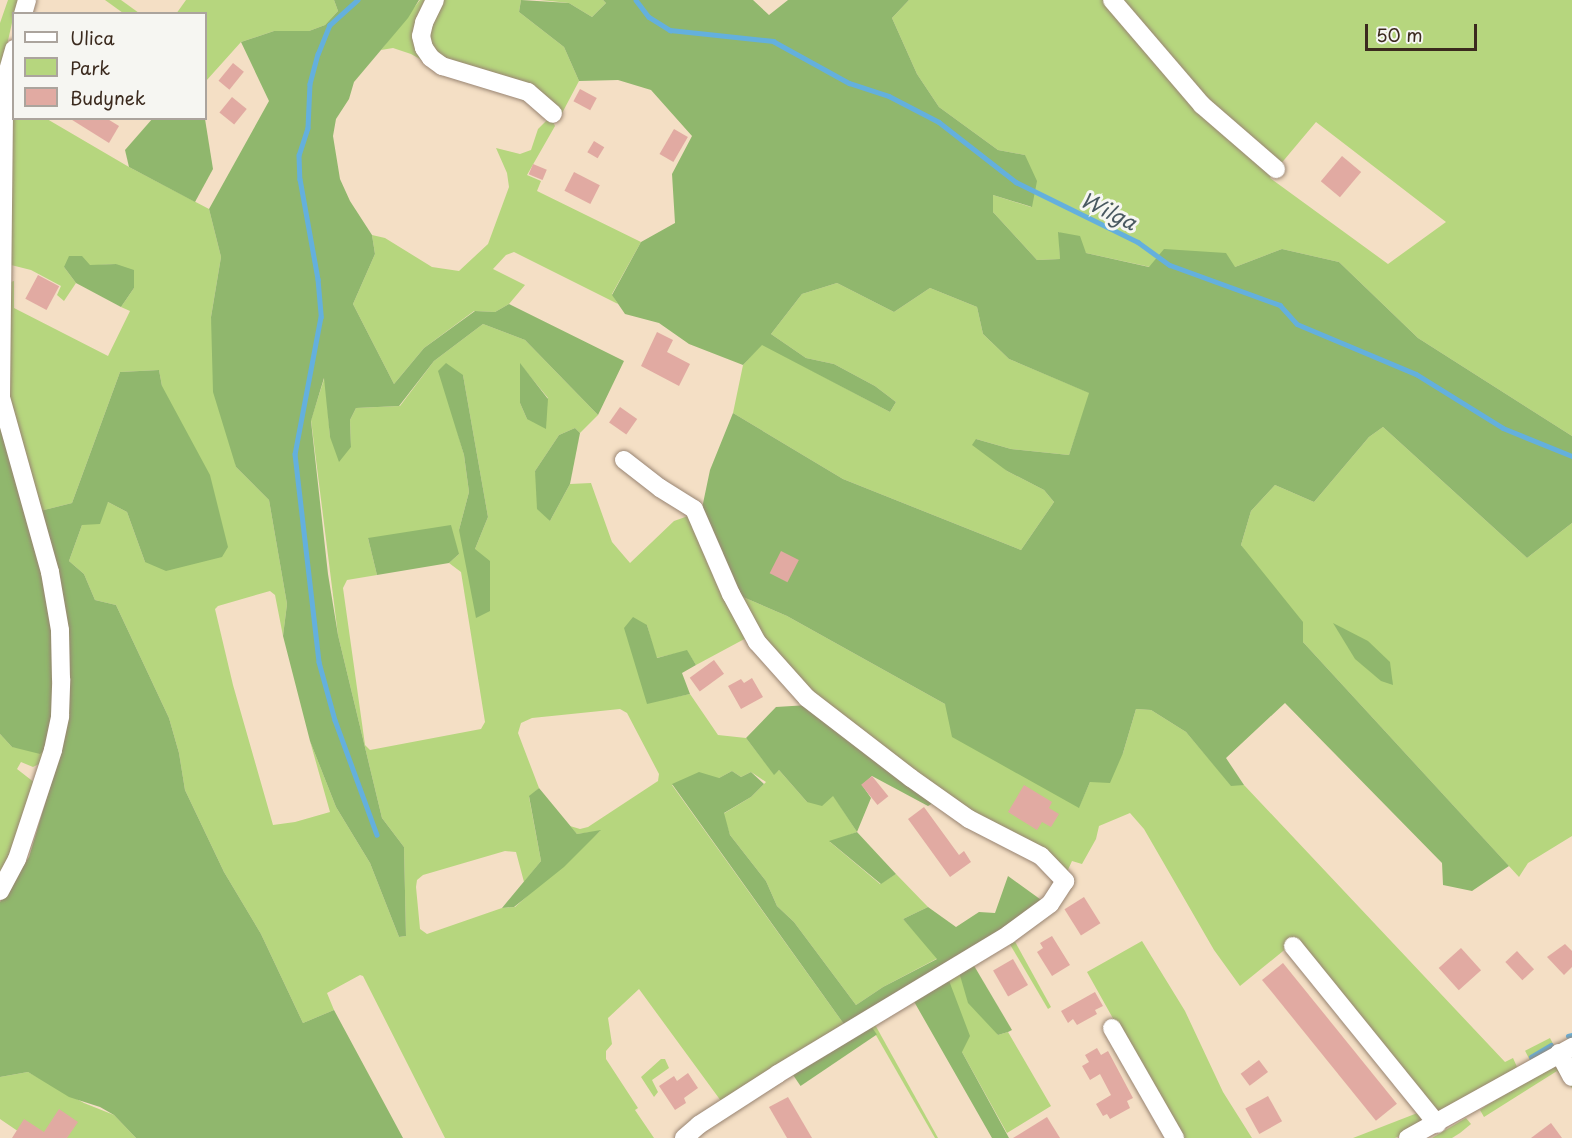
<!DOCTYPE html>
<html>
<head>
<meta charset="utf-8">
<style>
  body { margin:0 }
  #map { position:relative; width:1572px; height:1138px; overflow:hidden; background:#f4dfc5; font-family:"Playpen Sans",sans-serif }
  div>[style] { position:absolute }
  .green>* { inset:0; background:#b6d67e; transform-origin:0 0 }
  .forest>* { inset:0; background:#90b76d; transform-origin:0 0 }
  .stream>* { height:4.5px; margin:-2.25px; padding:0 2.25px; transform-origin:2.25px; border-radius:2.25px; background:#64b0dd }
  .building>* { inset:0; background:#e1aaa2; transform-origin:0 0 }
  .roads { filter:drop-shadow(0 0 2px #988472) drop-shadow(0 0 2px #988472) }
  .minor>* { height:18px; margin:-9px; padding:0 9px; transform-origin:9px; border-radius:9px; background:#fff }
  span { translate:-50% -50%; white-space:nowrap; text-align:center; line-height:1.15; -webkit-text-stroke:6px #f6f6f2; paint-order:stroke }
  .water-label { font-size:21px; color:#495961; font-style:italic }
  .legend { position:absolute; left:12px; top:12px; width:195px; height:108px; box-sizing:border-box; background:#f6f6f2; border:2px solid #aba49d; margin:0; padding:8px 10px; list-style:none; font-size:18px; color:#3b2a1e }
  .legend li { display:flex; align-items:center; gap:12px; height:30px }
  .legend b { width:30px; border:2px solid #aba49d }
  .scale { position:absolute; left:1365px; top:24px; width:112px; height:27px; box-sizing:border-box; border:3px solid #3b2a1e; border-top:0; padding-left:8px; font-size:18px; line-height:21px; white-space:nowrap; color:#3b2a1e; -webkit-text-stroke:4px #f6f6f2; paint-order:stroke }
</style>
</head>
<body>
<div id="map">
  <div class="green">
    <div style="clip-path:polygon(8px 0,20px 0,16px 13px,14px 14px,0 76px,0 23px)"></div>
    <div style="clip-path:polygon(105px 0,121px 0,139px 13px,123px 13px)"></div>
    <div style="clip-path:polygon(186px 0,334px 0,338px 11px,325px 25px,309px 31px,274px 31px,241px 42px,206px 81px,206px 14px,176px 14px)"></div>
    <div style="clip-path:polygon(420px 0,431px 0,419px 47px,524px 94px,551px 117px,555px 126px,527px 175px,541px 181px,537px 191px,641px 242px,612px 294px,618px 304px,514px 252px,506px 255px,493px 269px,525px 285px,509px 304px,495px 312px,474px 311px,424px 348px,394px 384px,353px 304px,375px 254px,372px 235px,385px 238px,432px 267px,459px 271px,488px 244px,509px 187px,507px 173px,496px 148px,520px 154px,531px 150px,538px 129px,549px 118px,536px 105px,434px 67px,411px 54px,393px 48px,381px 50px)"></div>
    <div style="clip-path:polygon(438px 0,521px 0,519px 12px,564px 47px,579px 81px,560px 117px,432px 54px,427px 22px)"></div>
    <div style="clip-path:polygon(540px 0,603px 0,606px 3px,592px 17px,569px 3px)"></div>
    <div style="clip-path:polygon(909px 0,1108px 0,1273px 174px,1270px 178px,1388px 264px,1446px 222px,1316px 122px,1279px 166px,1224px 121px,1116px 0,1572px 0,1572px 436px,1418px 338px,1339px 262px,1282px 249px,1235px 267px,1150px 267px,1086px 253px,1059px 232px,1060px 259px,1037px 260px,993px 212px,993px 195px,1031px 207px,1025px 155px,998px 150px,939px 107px,917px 74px,892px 18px)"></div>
    <div style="clip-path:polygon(evenodd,13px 76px,14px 118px,47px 119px,129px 167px,209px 209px,221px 257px,211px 317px,236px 467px,269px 500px,287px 604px,283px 636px,275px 595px,270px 591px,218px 606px,215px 609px,233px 685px,273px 825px,295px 822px,330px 812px,310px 741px,336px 807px,370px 863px,399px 937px,406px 936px,404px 847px,382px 818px,338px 635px,311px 420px,325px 376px,330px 437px,351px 447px,350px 420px,356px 408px,400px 406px,434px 361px,483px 324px,525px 340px,598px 415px,580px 433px,575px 428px,559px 435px,535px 471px,550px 521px,570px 484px,591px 483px,612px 542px,630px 563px,674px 521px,691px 515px,750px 636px,696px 665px,687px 651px,656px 658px,647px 625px,647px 703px,690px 694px,718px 735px,746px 738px,774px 774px,779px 770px,807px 802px,833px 795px,857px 832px,830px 842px,880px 884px,896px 874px,928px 907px,903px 919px,938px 958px,883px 987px,856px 1005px,794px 922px,777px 906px,766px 881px,730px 835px,723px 814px,751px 797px,766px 782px,751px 772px,741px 777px,732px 771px,719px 778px,672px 785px,846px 1027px,721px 1101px,639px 989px,608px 1018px,612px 1044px,606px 1051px,606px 1059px,638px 1108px,635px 1110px,654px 1138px,445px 1138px,363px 976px,360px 975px,327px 993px,334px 1010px,303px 1023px,261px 934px,224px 872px,185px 790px,179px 753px,169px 718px,116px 605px,95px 600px,84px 574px,69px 561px,82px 525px,108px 502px,127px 512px,145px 562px,162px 386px,159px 370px,120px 372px,72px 503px,40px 511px,9px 398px,7px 283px,14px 281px,14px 308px,108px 356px,130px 311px,121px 307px,134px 288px,116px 264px,64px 267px,76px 283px,64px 301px,57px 295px,61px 286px,31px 270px,7px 264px,13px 76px,520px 364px,548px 398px,527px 419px,520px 403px,520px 364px,13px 76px,463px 375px,488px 517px,475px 549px,459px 530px,469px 492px,464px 455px,456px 427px,463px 375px,13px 76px,368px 538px,459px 554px,449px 563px,461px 572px,485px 722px,481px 729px,370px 750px,365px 745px,343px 588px,347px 580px,377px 575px,368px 538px,13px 76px,620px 709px,627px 713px,659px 774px,658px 781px,588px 827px,580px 829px,570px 826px,577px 834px,600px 831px,515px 907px,502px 908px,427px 934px,420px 929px,416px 887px,417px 880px,423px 875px,505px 851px,516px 852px,524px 882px,541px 861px,529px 797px,539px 788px,518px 733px,521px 723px,532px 718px,620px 709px)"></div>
    <div style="clip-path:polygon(837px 283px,894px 312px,930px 288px,977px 307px,983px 334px,1009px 359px,1090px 393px,1069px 455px,1011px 449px,976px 439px,1007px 471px,1044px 490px,1054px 502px,1021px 550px,843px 479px,733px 413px,743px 365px,762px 344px,890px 412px,896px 402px,875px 386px,834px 364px,806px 358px,771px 334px,802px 294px)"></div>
    <div style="clip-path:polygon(1383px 427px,1527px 558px,1572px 523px,1572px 836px,1528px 863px,1519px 877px,1303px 642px,1241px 545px,1251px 511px,1275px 485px,1314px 502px,1369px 437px)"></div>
    <div style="clip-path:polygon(736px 594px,787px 616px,945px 704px,1079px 807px,1090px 782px,1123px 753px,1136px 709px,1151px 710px,1186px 732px,1231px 785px,1244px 785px,1505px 1062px,1513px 1058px,1518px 1069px,1441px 1115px,1288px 947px,1240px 986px,1214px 950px,1144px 829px,1130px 813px,1099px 826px,1096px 839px,1082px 864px,1072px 861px,1067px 872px,912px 777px,778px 663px)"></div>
    <div style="clip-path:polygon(0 734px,12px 747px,46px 749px,39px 764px,33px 767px,21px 762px,17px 769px,35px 783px,0 880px)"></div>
    <div style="clip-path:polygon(1013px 938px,1051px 1007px,1048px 1009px,1008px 941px)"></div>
    <div style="clip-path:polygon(1142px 941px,1185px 1011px,1223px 1092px,1252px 1138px,1180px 1138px,1087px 972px)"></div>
    <div style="clip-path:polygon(959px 972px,998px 1035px,1008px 1032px,1051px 1106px,1007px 1133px,962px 1052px,948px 978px)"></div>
    <div style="clip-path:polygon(873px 1021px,938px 1138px,935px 1138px,869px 1023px)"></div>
    <div style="left:1550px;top:1038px;width:11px;height:28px;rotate:63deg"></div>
    <div style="clip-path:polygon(661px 1059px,665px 1059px,669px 1068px,652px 1080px,658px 1092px,654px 1097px,641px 1077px)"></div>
    <div style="clip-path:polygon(1555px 1065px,1572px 1082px,1572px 1088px,1557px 1071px,1484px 1117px,1480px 1110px,1487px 1105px)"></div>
    <div style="clip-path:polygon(28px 1072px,84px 1103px,114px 1115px,136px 1138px,28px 1138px,0 1119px,0 1077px)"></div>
    <div style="clip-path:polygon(1420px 1112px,1426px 1124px,1395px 1138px,1353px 1138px)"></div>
    <div style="clip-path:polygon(1466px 1118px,1471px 1124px,1460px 1133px,1452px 1138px,1432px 1138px)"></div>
  </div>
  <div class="forest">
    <div style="clip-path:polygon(334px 0,419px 0,408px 18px,354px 82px,349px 99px,336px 119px,333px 136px,340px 179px,350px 201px,372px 235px,375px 254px,353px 304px,394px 384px,424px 348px,475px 311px,495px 312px,509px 304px,624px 361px,598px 415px,525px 340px,483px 324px,434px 361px,399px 406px,356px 408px,350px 420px,351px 447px,339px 462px,330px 437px,324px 378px,311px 421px,328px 574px,338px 635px,382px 818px,404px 847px,406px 936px,399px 937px,370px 863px,336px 807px,310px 741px,283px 636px,287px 604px,269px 500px,236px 467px,213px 392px,211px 317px,221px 257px,209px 209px,269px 101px,241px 42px,274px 31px,309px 31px,325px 25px,338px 11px)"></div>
    <div style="clip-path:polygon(521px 0,569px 3px,592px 17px,606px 3px,603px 0,753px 0,769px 15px,788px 0,909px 0,892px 18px,917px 74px,939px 107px,998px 150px,1025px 155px,1037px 181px,1032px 207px,993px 195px,993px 212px,1037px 260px,1060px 259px,1058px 232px,1080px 236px,1086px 253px,1149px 267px,1164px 249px,1226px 253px,1235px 267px,1282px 249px,1339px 262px,1418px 338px,1572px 436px,1572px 523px,1527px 558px,1383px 427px,1369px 437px,1314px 502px,1275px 485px,1251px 511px,1241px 545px,1303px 622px,1303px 642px,1509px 866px,1472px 891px,1443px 885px,1442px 863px,1285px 703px,1226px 758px,1244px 785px,1231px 786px,1186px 732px,1151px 710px,1136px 709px,1123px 753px,1110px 783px,1090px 782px,1079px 808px,952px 737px,945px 704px,787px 616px,736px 594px,701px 513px,710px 470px,733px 413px,843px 479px,1021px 550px,1054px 502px,1044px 490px,1007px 471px,972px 445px,976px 439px,1011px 449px,1069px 455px,1089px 393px,1009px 359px,983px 334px,977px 307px,930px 288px,894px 312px,837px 283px,802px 294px,771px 334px,806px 358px,834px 364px,875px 386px,896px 402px,890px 412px,762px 345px,743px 365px,689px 344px,659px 323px,625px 314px,612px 295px,641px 242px,675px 223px,672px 174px,692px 136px,651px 90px,618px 80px,579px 81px,564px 47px,519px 12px)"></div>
    <div style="clip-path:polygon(153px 118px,205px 119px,213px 169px,195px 202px,129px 167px,125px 150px)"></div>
    <div style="clip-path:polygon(69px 256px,82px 256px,90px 265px,116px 264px,134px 270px,134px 288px,121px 307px,76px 283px,64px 267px)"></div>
    <div style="clip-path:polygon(446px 363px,463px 375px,488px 517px,475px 549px,490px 561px,490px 611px,476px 618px,459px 530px,469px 492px,464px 455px,438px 371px)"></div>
    <div style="clip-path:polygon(520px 363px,548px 399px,546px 429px,527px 419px,520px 403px)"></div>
    <div style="clip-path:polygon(159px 370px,162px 386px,210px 475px,228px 547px,222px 557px,166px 571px,145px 562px,127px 512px,108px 502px,100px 524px,82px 525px,69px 561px,84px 574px,95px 600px,116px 605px,169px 718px,179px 753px,185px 790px,224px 872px,261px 934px,303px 1023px,334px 1010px,403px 1138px,136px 1138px,114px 1115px,100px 1107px,69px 1097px,28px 1072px,0 1077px,0 902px,29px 857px,56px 767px,66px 720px,40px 511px,72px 503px,120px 372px)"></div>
    <div style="clip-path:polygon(0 418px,36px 547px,50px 609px,55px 714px,46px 749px,40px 754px,12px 747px,0 734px)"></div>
    <div style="clip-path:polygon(575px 428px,580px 433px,570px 484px,550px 521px,537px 509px,535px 471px,559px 435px)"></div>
    <div style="clip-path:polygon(451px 525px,459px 554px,449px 563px,377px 575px,368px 538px)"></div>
    <div style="clip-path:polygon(633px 617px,647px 625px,657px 658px,687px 650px,696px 665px,682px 673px,690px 694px,647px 704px,624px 628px)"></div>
    <div style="clip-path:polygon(1333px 623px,1368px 641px,1390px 662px,1393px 685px,1381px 681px,1355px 659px)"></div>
    <div style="clip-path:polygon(808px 705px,936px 801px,928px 806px,872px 776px,862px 785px,871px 798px,857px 832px,896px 874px,881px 884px,829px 841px,857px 832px,833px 796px,822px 806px,807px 802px,779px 770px,774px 775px,746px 738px,776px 707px)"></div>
    <div style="clip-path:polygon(732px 771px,741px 777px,751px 772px,764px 784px,751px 797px,724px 813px,730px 835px,766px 881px,777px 906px,794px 922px,856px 1005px,883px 987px,937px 959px,903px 919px,928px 907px,956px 927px,979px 912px,995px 913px,1008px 876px,1044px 902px,846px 1027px,672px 784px,699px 772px,719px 778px)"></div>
    <div style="clip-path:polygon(539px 788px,577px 834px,601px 830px,564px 867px,514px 907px,502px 908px,541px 861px,529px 796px)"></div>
    <div style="clip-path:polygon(973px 964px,1012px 1030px,1008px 1032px,998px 1035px,968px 1003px,959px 972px)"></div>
    <div style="clip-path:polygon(948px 978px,970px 1036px,962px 1052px,1009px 1138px,992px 1138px,912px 998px)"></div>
    <div style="left:869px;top:1023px;width:14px;height:92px;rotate:56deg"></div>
  </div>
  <div class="stream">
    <div style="left:358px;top:0;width:38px;rotate:138deg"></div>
    <div style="left:330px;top:25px;width:31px;rotate:112deg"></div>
    <div style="left:318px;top:54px;width:31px;rotate:105deg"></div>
    <div style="left:310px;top:84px;width:44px;rotate:92.6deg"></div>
    <div style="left:308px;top:128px;width:28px;rotate:108deg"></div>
    <div style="left:299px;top:155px;width:24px;rotate:88deg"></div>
    <div style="left:300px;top:179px;width:102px;rotate:79.8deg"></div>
    <div style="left:318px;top:279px;width:38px;rotate:85deg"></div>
    <div style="left:321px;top:317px;width:139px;rotate:100.7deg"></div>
    <div style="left:295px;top:454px;width:209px;rotate:83.4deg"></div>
    <div style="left:319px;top:662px;width:60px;rotate:74.6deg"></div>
    <div style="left:335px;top:720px;width:122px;rotate:69.9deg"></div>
    <div style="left:636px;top:0;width:21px;rotate:53deg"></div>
    <div style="left:649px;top:17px;width:25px;rotate:32deg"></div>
    <div style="left:670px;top:30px;width:104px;rotate:6.1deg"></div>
    <div style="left:773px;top:41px;width:87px;rotate:28.9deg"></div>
    <div style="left:849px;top:83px;width:42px;rotate:18deg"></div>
    <div style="left:889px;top:96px;width:56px;rotate:27.5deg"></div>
    <div style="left:939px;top:122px;width:98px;rotate:37.9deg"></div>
    <div style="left:1016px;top:182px;width:136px;rotate:26.2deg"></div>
    <div style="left:1138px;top:242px;width:39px;rotate:36deg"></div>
    <div style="left:1170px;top:265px;width:117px;rotate:20deg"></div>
    <div style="left:1280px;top:305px;width:25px;rotate:48deg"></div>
    <div style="left:1297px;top:324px;width:129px;rotate:22.8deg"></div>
    <div style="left:1416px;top:374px;width:102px;rotate:31.8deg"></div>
    <div style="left:1503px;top:428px;width:74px;rotate:22.1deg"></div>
    <div style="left:1568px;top:1036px;width:4px;rotate:-14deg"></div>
    <div style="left:1531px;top:1057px;width:23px;rotate:-31deg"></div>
  </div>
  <div class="building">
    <div style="left:233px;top:63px;width:14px;height:23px;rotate:39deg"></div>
    <div style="left:580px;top:89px;width:19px;height:14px;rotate:28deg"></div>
    <div style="left:232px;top:97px;width:19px;height:20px;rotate:39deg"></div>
    <div style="clip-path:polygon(69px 118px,106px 118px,119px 126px,109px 143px)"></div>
    <div style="left:674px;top:129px;width:16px;height:29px;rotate:30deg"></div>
    <div style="left:594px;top:141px;width:12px;height:13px;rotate:31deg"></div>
    <div style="left:1342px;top:156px;width:25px;height:33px;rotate:40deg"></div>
    <div style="left:533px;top:164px;width:15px;height:11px;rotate:23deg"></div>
    <div style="left:574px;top:172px;width:29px;height:21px;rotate:27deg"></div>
    <div style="left:38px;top:275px;width:24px;height:27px;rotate:28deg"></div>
    <div style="clip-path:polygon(657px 332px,673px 340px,667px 352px,690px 364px,679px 386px,641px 366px)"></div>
    <div style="left:620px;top:407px;width:21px;height:19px;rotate:35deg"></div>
    <div style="left:781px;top:551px;width:20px;height:25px;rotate:27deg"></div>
    <div style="left:714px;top:660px;width:17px;height:30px;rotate:54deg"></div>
    <div style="clip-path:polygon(752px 678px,763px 697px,741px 709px,728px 686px,741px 679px,744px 683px)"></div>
    <div style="left:872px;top:776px;width:26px;height:14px;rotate:51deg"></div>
    <div style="clip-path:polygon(1024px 785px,1052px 802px,1049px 808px,1059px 814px,1051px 827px,1042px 822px,1037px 830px,1008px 812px)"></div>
    <div style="clip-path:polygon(924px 807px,959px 855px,964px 851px,971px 862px,950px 877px,908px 819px)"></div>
    <div style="left:1084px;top:897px;width:31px;height:23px;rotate:58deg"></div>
    <div style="clip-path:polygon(1052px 936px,1070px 965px,1052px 976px,1037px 952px,1043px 948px,1040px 943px)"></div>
    <div style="clip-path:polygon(1565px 944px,1572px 951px,1572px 967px,1564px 975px,1547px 957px)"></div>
    <div style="left:1461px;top:948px;width:30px;height:30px;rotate:48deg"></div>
    <div style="left:1517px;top:951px;width:25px;height:16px;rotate:47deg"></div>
    <div style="left:1013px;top:959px;width:30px;height:23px;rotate:60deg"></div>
    <div style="left:1283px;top:963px;width:181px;height:27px;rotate:51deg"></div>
    <div style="clip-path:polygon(1095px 992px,1103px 1006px,1095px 1010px,1097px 1014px,1077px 1025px,1073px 1019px,1068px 1023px,1061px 1011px)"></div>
    <div style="clip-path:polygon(1097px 1048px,1101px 1055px,1108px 1051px,1133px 1098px,1127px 1101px,1130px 1108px,1110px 1119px,1107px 1114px,1103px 1116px,1096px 1104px,1111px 1095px,1100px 1074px,1090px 1080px,1082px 1066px,1089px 1062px,1085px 1055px)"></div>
    <div style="left:1259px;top:1060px;width:15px;height:23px;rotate:53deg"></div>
    <div style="clip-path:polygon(688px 1073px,698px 1088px,684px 1098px,686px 1103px,675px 1110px,659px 1086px,674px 1076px,677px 1081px)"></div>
    <div style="left:1268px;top:1096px;width:29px;height:26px;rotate:61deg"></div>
    <div style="clip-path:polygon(788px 1097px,812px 1138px,787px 1138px,769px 1107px)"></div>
    <div style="clip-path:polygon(59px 1109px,78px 1122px,67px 1138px,12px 1138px,24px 1119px,44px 1132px)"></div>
    <div style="clip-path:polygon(1047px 1117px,1060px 1138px,1013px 1138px)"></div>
    <div style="clip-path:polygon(1551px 1123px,1562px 1138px,1531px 1138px)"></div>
  </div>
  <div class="roads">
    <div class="minor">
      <div style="left:435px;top:0;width:25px;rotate:116deg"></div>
      <div style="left:424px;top:23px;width:13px;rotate:103deg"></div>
      <div style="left:421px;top:36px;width:12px;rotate:76deg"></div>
      <div style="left:424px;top:48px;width:12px;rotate:55deg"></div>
      <div style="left:431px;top:58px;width:14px;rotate:36deg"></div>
      <div style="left:442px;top:66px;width:90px;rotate:16.8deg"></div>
      <div style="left:528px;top:92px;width:33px;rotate:41deg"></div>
      <div style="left:1112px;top:0;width:138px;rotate:49.4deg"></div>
      <div style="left:1202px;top:105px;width:98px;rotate:40.9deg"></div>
      <div style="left:23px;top:14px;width:15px;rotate:-74deg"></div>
      <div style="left:624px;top:460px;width:46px;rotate:37.9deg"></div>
      <div style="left:660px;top:488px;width:40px;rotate:32deg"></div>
      <div style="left:694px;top:509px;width:93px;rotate:66.5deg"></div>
      <div style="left:731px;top:594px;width:55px;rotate:61.6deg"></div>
      <div style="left:757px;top:642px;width:75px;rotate:48.2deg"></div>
      <div style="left:807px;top:698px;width:131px;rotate:37.6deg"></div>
      <div style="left:911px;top:778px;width:71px;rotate:35.3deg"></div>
      <div style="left:969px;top:819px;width:81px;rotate:27.2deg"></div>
      <div style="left:1041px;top:856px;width:35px;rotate:46deg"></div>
      <div style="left:1065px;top:881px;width:27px;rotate:123deg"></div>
      <div style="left:1050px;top:904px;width:52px;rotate:143.6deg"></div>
      <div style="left:1008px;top:935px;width:269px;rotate:148.9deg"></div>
      <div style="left:778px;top:1074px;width:94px;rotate:147.2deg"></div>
      <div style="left:699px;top:1125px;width:20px;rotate:139deg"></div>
      <div style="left:0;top:891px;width:36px;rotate:-62deg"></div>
      <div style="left:17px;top:859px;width:115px;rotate:-71.7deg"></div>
      <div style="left:53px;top:750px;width:35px;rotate:-78deg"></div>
      <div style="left:60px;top:716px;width:37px;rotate:-88deg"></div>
      <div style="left:61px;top:679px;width:49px;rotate:-91.2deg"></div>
      <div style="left:60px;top:630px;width:59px;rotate:-99.8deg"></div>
      <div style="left:50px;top:572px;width:181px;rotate:-105.7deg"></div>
      <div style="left:1px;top:398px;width:294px;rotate:-89.4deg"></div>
      <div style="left:4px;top:104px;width:30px;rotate:-84deg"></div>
      <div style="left:7px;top:74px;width:26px;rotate:-74deg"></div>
      <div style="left:1293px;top:946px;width:229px;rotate:51deg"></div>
      <div style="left:1112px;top:1028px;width:127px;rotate:60.2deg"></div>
      <div style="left:1559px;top:1053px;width:27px;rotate:62deg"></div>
      <div style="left:1408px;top:1138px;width:188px;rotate:-29deg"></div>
    </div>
  </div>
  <div class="water-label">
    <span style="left:1109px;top:210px;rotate:26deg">Wilga</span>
  </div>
  <ul class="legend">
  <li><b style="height:8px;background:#fff"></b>Ulica</li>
  <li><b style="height:16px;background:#b6d67e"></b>Park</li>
  <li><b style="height:16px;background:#e1aaa2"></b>Budynek</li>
  </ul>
  <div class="scale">50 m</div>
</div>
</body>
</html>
